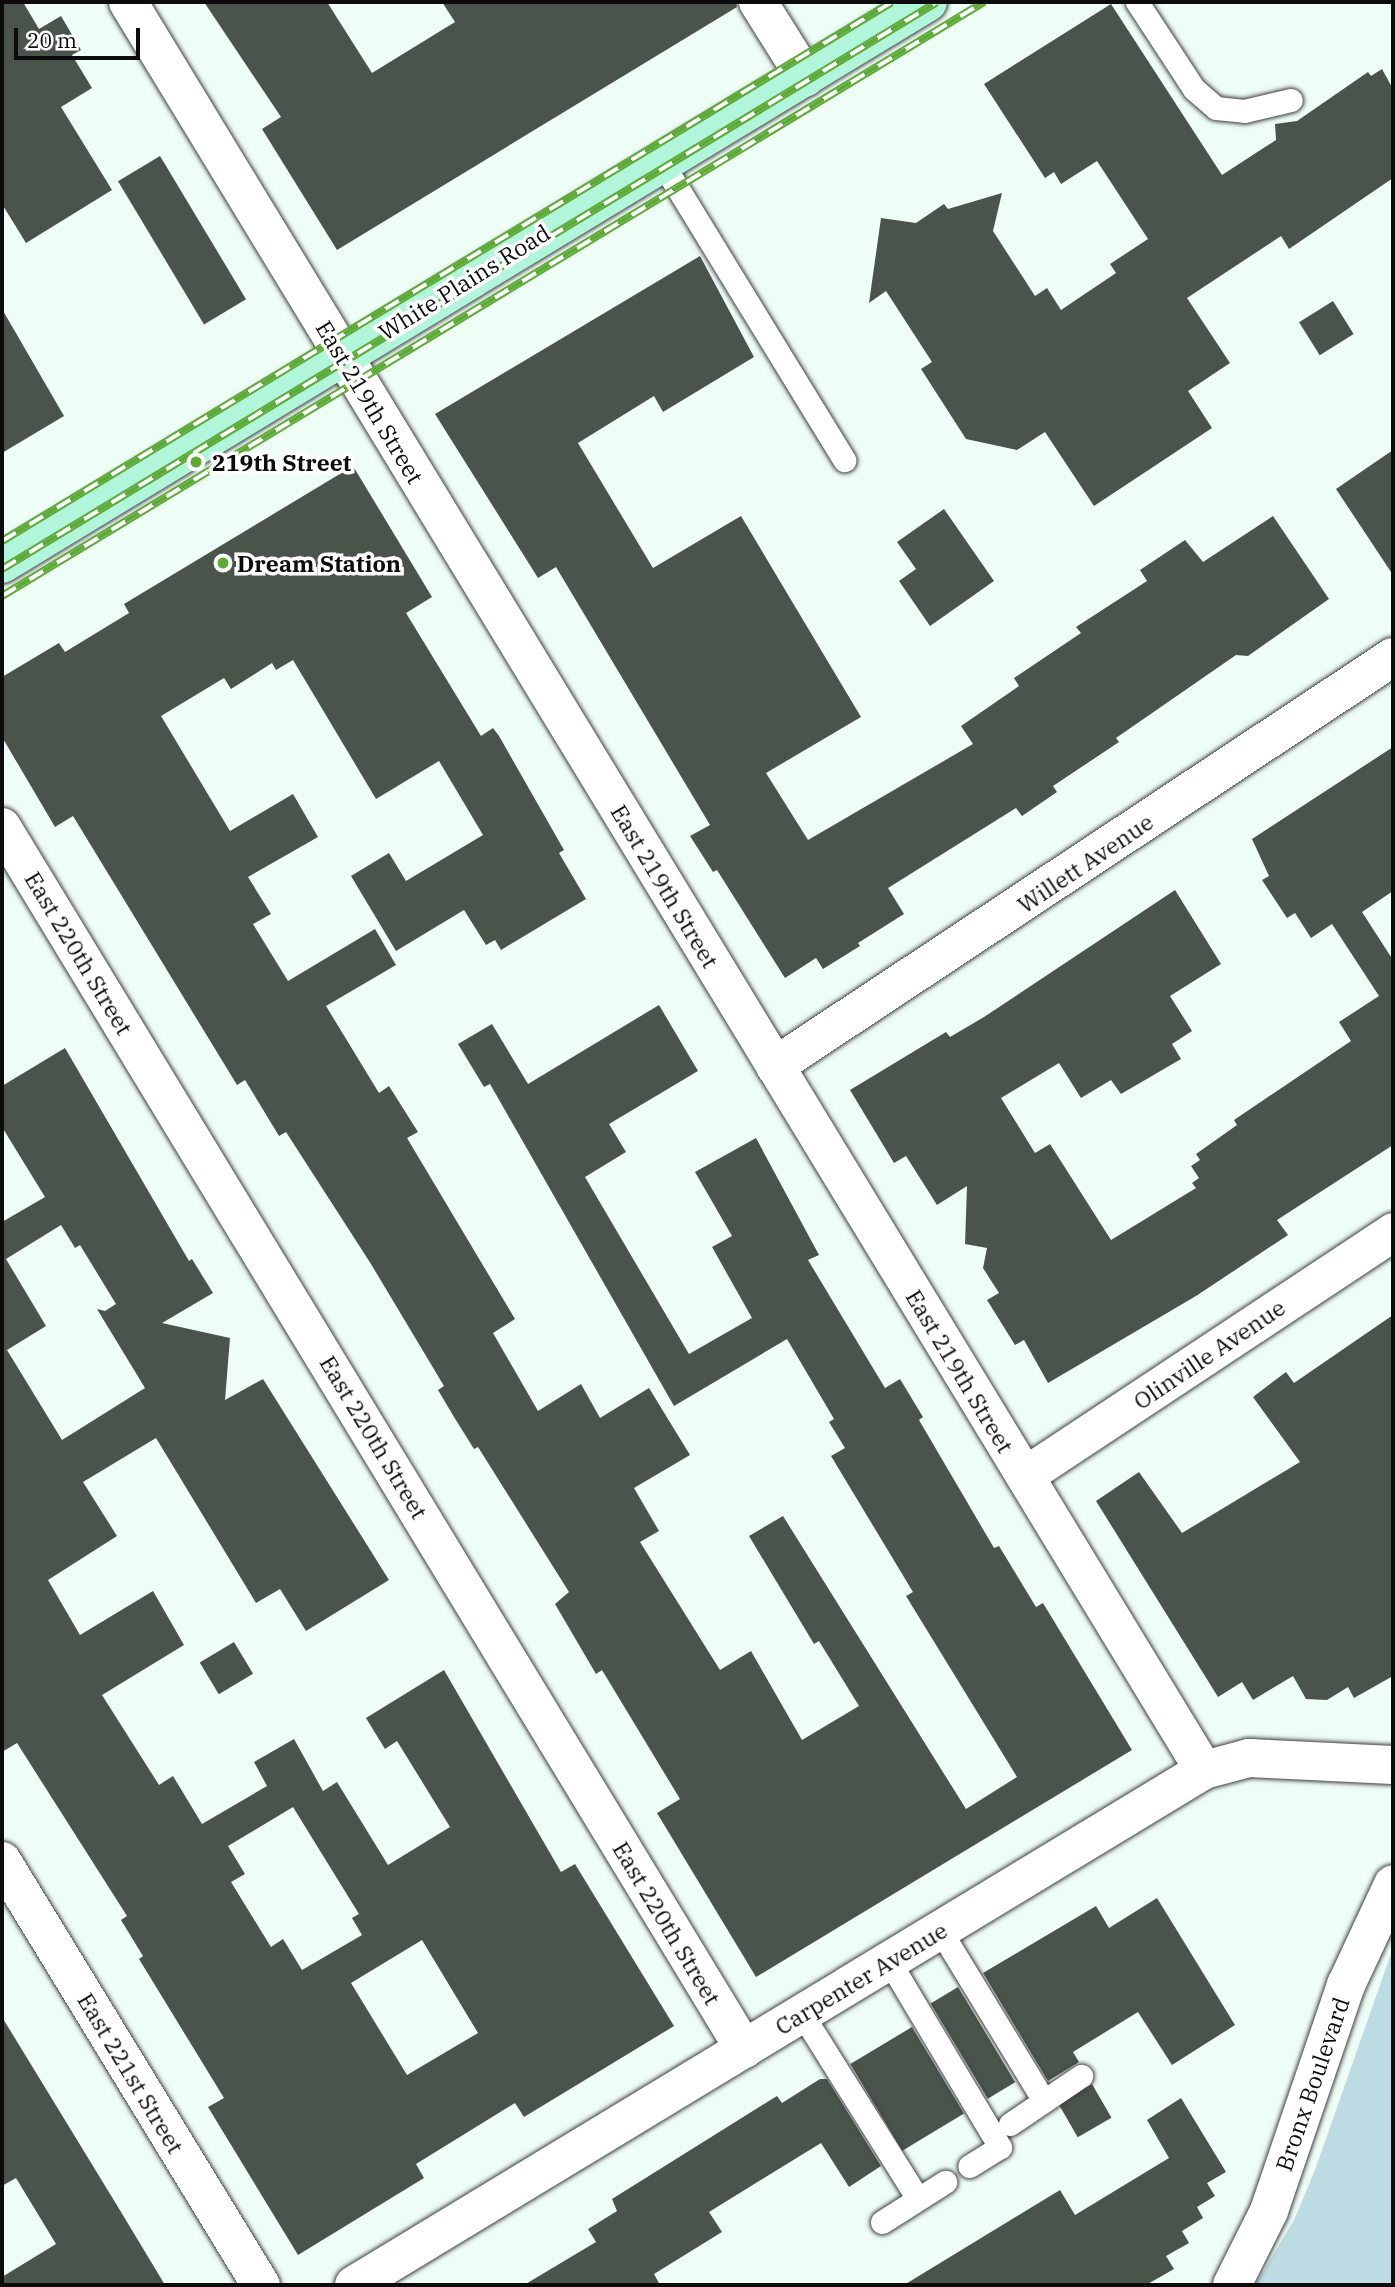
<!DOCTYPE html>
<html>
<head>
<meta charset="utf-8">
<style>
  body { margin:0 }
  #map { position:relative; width:1395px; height:2287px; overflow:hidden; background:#eefdf6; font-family:"IBM Plex Serif",serif }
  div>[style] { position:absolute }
  .green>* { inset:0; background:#bcdbe3 }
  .building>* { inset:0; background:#4a544b; transform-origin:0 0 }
  .roads { filter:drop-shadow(0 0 2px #3f3f3f) drop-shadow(0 0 2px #3f3f3f) }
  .lane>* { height:23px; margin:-11.5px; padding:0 11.5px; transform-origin:11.5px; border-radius:11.5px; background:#fff }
  .street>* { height:38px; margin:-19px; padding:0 19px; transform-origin:19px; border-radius:19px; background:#fff }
  .secondary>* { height:38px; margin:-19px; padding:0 19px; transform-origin:19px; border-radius:19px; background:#b1f5da }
  .rail>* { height:8px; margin-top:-4px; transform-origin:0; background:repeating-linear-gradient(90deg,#fff 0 16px,#5daa37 0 32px); box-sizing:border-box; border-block:2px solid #5daa37 }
  .dots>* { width:19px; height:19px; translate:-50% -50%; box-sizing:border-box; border:4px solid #fff; border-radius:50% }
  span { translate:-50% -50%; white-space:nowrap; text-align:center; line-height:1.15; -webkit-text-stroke:7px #fff; paint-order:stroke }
  .street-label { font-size:23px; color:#0c0c0c }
  .poi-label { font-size:23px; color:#0c0c0c; font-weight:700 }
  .left { translate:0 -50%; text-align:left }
  .frame { position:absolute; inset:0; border:4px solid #0c0c0c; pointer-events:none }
  .scale { position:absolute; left:14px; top:28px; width:126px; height:32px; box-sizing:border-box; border:4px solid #0c0c0c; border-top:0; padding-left:9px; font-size:21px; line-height:24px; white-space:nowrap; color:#0c0c0c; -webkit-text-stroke:5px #fff; paint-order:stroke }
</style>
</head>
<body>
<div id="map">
  <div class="green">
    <div style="clip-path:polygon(1393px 1948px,1393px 2285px,1255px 2285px,1294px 2220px,1315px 2170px)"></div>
  </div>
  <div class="building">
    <div style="clip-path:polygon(2px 2px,23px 2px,39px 29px,61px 16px,81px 50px,72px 55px,92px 88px,61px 107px,112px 190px,26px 243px,2px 204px)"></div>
    <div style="clip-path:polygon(204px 2px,327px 2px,372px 73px,455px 22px,442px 2px,736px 2px,737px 7px,337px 250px,262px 129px,281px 117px)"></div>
    <div style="clip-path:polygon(1111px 4px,1222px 175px,1276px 140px,1275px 124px,1297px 121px,1368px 72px,1371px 76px,1382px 69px,1393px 89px,1393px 178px,1289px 249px,1281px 236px,1187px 298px,1230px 363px,1188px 391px,1212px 428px,1094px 506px,1045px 432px,1017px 450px,966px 439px,921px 369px,932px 362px,886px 291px,869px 303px,881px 218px,916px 223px,944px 204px,948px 209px,1002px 193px,993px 231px,1035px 296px,1047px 288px,1061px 310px,1116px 273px,1110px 264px,1148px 239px,1097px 161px,1061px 184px,1054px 172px,1045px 178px,984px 84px)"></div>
    <div style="left:160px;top:156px;width:167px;height:49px;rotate:59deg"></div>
    <div style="clip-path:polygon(700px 256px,754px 357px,663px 412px,654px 396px,578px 443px,653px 568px,741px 516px,861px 717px,766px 773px,808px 840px,973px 744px,961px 726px,1019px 686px,1014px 678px,1081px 633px,1076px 627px,1147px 581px,1140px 570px,1185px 540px,1203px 562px,1273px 516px,1329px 599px,1248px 656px,1236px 655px,1116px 738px,1119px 742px,1053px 786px,1057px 792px,1022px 816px,1016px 808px,888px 888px,904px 914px,858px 943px,860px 946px,823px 969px,816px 958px,785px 978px,717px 870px,713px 872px,690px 836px,710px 825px,556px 567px,538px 578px,435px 414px)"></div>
    <div style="left:1333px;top:301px;width:39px;height:40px;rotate:58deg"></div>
    <div style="clip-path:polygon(2px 309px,64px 416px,2px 453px)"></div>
    <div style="clip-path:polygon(1393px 450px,1393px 575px,1336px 489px)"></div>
    <div style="clip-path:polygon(353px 466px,432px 597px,406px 613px,481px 736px,493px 728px,499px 736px,564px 850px,559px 853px,586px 899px,501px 950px,495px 940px,486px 945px,464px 910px,396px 951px,351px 876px,389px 853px,406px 881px,483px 835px,439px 761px,376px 799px,293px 660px,276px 670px,272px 663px,231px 689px,224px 678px,161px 716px,230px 831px,293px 794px,318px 837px,248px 877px,271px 914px,253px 924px,288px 981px,375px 929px,396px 965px,326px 1006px,379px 1093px,389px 1086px,418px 1132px,407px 1138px,515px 1319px,493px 1333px,538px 1411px,581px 1384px,600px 1418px,649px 1388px,690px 1455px,634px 1488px,659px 1531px,640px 1542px,720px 1670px,751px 1651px,802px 1740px,859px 1706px,819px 1641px,814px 1644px,749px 1536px,783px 1516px,966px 1809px,1017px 1777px,906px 1596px,913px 1592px,831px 1456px,845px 1448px,829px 1422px,834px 1419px,787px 1339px,674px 1406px,490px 1084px,484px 1087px,458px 1044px,492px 1024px,528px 1084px,659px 1005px,698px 1071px,609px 1124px,626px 1152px,585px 1177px,689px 1354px,752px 1318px,712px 1247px,732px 1236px,695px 1172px,756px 1138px,819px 1255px,808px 1260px,885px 1388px,900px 1379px,923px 1417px,919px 1420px,994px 1548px,999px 1546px,1036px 1607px,1043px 1603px,1132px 1750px,756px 1977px,657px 1813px,680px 1799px,602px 1670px,596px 1674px,555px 1604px,569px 1592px,478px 1447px,474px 1449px,454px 1417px,438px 1390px,444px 1386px,371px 1264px,286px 1132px,279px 1136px,245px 1080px,237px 1085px,73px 816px,55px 827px,2px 737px,2px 677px,59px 643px,65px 652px,129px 613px,124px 604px)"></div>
    <div style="clip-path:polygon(944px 509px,994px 581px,930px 626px,899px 581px,916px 569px,897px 542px)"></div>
    <div style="clip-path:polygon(1393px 747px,1393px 891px,1362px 912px,1393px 960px,1393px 1145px,1277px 1220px,1288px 1235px,1196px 1296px,1048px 1383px,1024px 1340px,1015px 1345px,987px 1300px,999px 1293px,983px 1268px,987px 1248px,965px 1244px,967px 1186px,937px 1205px,906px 1156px,894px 1163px,850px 1090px,946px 1032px,950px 1037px,984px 1017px,1175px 890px,1221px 964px,1170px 996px,1192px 1031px,1172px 1044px,1181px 1059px,1121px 1094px,1111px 1080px,1081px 1098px,1059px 1063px,1001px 1098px,1035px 1153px,1050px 1144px,1111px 1240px,1196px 1188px,1192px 1183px,1199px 1178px,1191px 1166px,1200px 1160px,1196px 1154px,1237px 1125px,1234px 1120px,1351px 1041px,1339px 1022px,1379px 996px,1332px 924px,1311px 938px,1295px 913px,1287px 918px,1262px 880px,1269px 876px,1252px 839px)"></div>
    <div style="clip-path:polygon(evenodd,65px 1048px,189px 1261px,192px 1259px,213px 1293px,162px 1323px,230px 1338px,225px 1400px,263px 1379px,389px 1580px,306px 1631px,280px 1589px,256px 1603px,156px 1438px,83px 1482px,117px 1536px,48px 1580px,80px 1635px,153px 1591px,184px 1645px,102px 1695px,159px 1785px,173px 1776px,202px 1824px,267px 1786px,254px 1762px,294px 1739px,323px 1791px,337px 1782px,388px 1865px,450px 1827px,397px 1741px,385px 1749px,366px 1718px,444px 1670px,561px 1872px,575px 1864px,674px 2026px,524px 2117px,515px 2103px,416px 2164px,424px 2178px,298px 2255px,208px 2107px,224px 2098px,139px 1959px,143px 1956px,121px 1920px,127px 1916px,17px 1743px,2px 1752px,2px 1222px,45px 1197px,2px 1127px,2px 1086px,65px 1048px,61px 1225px,75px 1248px,80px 1245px,116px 1304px,105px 1311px,97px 1309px,145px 1388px,62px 1440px,7px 1350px,46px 1326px,6px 1259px,61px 1225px,65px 1048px,293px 1807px,359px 1914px,352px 1918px,362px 1935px,302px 1970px,283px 1939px,271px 1947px,231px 1882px,245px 1874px,228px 1846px,293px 1807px,65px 1048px,422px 1940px,478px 2033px,407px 2075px,351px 1983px,422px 1940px)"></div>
    <div style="clip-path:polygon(1393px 1315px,1393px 1676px,1354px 1698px,1348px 1687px,1327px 1700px,1306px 1699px,1293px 1676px,1253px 1700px,1242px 1682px,1218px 1697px,1096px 1501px,1139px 1472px,1182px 1533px,1300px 1462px,1253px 1397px,1286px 1372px,1294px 1383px)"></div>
    <div style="left:234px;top:1642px;width:37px;height:40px;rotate:59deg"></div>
    <div style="clip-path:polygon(1157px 1898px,1235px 2025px,1172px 2065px,1138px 2012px,1073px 2052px,1079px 2062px,1048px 2081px,983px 1973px,1096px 1906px,1109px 1928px)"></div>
    <div style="left:958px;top:1987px;width:111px;height:32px;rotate:59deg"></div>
    <div style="clip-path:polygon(2px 2017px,118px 2207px,165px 2285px,2px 2285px,2px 2277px,56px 2244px,16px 2178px,2px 2186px)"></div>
    <div style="left:912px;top:2027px;width:101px;height:72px;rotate:59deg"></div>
    <div style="clip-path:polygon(820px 2079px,827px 2079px,881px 2166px,849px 2187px,821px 2143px,709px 2212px,722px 2232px,654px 2274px,660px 2285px,524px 2285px,596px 2242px,588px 2229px,617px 2211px,612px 2199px,777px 2096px,782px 2103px)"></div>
    <div style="left:1092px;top:2084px;width:39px;height:39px;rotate:60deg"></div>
    <div style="clip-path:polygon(1181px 2098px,1226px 2172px,1207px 2183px,1215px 2196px,1197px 2207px,1203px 2218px,1182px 2231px,1189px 2243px,1166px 2256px,1174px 2269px,1146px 2285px,904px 2285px,1060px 2190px,1075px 2215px,1169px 2158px,1147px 2120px)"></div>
  </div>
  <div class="roads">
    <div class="lane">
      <div style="left:1137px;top:2px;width:104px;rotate:56.8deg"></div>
      <div style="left:1194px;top:89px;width:29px;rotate:41deg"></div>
      <div style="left:1216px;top:108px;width:28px;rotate:6deg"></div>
      <div style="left:1244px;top:111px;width:48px;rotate:-13.2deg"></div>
      <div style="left:661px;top:161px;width:351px;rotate:58.5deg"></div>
      <div style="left:940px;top:1930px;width:200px;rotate:58.7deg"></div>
      <div style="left:889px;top:1961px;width:217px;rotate:59.2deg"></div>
      <div style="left:1000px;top:2147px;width:36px;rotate:148deg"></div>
      <div style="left:802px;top:2014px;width:218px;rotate:57.9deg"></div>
      <div style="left:1010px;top:2124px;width:86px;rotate:-34.1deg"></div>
      <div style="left:882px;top:2222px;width:75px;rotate:-32.4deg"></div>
    </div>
    <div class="street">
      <div style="left:128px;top:2px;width:2070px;rotate:58.68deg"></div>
      <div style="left:758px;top:2px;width:89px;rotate:57.9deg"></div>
      <div style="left:2px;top:827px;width:1430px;rotate:58.73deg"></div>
      <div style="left:775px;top:1066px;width:741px;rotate:-33.5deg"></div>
      <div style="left:1025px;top:1476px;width:442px;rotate:-33.5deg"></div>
      <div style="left:2px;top:1861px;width:497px;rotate:58.6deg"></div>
      <div style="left:354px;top:2285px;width:994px;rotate:-31.21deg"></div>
      <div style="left:1204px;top:1770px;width:47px;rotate:-14.9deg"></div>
      <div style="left:1249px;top:1758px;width:144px;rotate:2.8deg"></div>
      <div style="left:1232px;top:2285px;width:83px;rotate:-63.4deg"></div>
      <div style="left:1269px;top:2211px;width:239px;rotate:-71.2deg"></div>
      <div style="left:1346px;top:1985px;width:111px;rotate:-65deg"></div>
    </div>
    <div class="secondary">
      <div style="left:2px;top:564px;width:1083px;rotate:-31.25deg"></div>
    </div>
  </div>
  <div class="rail">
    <div style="left:2px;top:541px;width:1040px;rotate:-31.2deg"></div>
    <div style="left:2px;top:569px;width:1093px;rotate:-31.23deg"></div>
    <div style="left:2px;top:596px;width:1148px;rotate:-31.17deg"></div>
  </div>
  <div class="dots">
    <div style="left:196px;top:462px;background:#5daa37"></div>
    <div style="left:223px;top:563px;background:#5daa37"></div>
  </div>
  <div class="street-label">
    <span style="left:464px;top:282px;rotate:-32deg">White Plains Road</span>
    <span style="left:370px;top:402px;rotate:59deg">East 219th Street</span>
    <span style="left:1085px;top:863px;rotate:-34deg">Willett Avenue</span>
    <span style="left:665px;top:886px;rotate:59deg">East 219th Street</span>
    <span style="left:79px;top:953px;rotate:59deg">East 220th Street</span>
    <span style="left:1209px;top:1354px;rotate:-34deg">Olinville Avenue</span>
    <span style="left:960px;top:1371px;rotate:59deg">East 219th Street</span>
    <span style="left:374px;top:1437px;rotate:59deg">East 220th Street</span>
    <span style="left:667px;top:1923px;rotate:59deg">East 220th Street</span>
    <span style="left:861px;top:1978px;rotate:-31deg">Carpenter Avenue</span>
    <span style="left:131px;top:2073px;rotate:59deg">East 221st Street</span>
    <span style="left:1312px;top:2084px;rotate:-71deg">Bronx Boulevard</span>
  </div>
  <div class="poi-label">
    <span class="left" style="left:212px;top:462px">219th Street</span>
    <span class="left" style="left:237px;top:563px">Dream Station</span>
  </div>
  <div class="frame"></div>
  <div class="scale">20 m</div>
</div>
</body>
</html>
